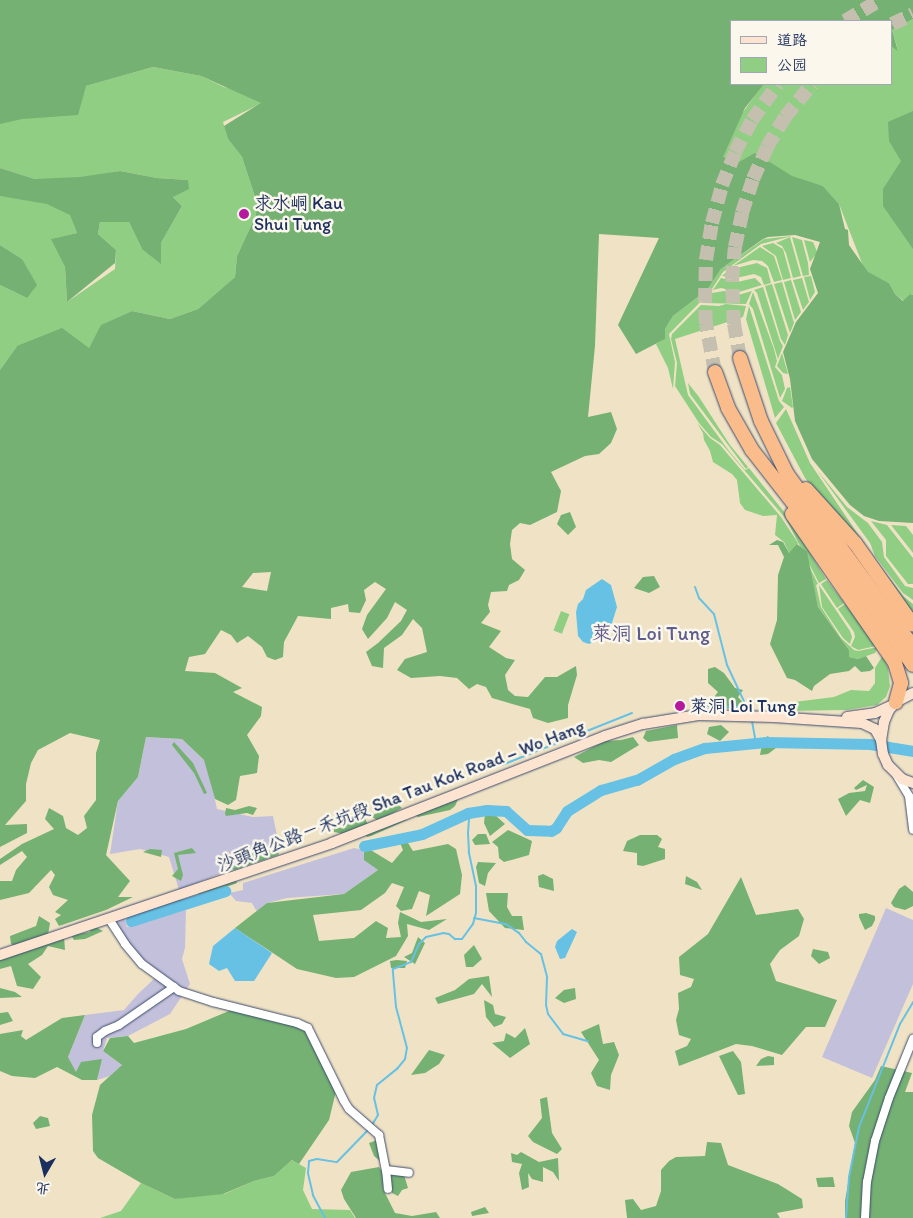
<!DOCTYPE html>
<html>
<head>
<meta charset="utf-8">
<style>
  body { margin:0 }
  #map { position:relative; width:913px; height:1218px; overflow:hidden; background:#f0e3c5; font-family:Itim,"LXGW WenKai TC",sans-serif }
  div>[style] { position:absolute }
  .industrial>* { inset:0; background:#c3c0db }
  .green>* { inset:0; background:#90ce84; transform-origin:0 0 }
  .forest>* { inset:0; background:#74b172 }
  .water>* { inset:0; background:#66c1e4 }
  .stream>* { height:2px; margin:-1px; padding:0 1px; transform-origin:1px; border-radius:1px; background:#66c1e4 }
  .river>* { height:11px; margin:-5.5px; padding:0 5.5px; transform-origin:5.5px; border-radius:5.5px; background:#66c1e4 }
  .highway-tunnel>* { height:14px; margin-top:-7px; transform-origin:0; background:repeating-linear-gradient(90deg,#c5bfb0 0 14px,transparent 0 21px) }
  .roads { filter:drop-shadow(0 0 1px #3b4a6d) drop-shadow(0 0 1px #3b4a6d) }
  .street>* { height:8px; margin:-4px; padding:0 4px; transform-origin:4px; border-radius:4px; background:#fff }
  .secondary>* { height:10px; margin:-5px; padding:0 5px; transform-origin:5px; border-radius:5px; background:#fde4d1 }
  .highway>* { height:14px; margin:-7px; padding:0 7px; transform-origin:7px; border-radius:7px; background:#fabc8b }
  .dots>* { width:14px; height:14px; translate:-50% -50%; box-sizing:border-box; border:2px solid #fbf7ec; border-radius:50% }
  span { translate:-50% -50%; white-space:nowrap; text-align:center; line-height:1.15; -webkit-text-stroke:5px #fbf7ec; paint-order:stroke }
  .poi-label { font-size:18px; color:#1b2f5e }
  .left { translate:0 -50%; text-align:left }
  .street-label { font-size:18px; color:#1b2f5e }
  .quarter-label { font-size:20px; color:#5e5b8e }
  .legend { position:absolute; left:730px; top:20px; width:162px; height:65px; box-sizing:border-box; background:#fbf7ec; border:1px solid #a1a7b3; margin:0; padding:6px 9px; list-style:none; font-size:15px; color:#1b2f5e }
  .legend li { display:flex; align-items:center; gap:10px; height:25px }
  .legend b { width:25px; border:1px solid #a1a7b3 }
  .north { position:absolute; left:20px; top:1148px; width:50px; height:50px; -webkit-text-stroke:4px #fbf7ec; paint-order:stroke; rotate:188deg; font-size:14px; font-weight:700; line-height:20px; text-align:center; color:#1b2f5e }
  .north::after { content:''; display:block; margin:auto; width:18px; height:22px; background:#1b2f5e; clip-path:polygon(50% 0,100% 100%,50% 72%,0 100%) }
</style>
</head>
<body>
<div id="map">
  <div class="industrial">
    <div style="clip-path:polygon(146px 737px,182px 739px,207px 763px,217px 809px,253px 817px,273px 816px,280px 850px,179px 890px,169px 857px,140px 849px,110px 854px,118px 801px,138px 777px)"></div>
    <div style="clip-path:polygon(354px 848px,363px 850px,365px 860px,378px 870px,344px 894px,287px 898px,267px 903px,257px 912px,252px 903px,236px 901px,229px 893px,243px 890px,243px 883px)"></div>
    <div style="clip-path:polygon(886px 908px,913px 920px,913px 984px,872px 1078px,822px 1057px)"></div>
    <div style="clip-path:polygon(186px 910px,185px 948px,182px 959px,190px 984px,170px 1014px,128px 1036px,107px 1038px,103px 1051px,122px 1065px,110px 1076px,97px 1080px,101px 1059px,77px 1075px,68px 1057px,85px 1015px,124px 1010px,138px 994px,156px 977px,109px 926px,125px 918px,127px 927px)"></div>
  </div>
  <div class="green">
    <div style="clip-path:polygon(913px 19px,913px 118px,909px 158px,913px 222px,913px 295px,910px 294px,904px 301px,895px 294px,889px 283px,865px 271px,839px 204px,823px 186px,722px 158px,741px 115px,763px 84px,892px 84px,892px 47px,898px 50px,892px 30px)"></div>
    <div style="clip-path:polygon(153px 67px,201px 76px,224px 87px,254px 94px,262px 103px,223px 122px,228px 139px,242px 157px,256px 200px,270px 201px,256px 215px,237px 256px,235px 277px,198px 309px,170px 319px,132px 311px,102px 325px,89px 348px,17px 346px,0 370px,0 285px,27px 298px,22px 259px,0 245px,0 196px,29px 198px,57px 207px,70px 214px,77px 233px,52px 239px,65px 267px,67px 302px,115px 269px,116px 250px,98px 234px,100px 222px,129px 222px,142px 249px,161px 243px,182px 206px,173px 197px,188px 180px,157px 178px,120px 171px,74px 179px,35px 179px,0 168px,0 122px,86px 86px)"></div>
    <div style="clip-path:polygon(792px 236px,761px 244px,723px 272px,710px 292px,669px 334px,675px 362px,673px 389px,668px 368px,656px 344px,664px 339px,665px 329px,673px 316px,707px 290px,721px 269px,764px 239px)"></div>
    <div style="clip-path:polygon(790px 237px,801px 276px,793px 278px,786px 253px,782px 246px,776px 243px)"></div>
    <div style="clip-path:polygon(792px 237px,802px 240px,808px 263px,809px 275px,803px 276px)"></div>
    <div style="clip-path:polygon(804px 240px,813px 242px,816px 249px,817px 253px,810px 262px)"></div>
    <div style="clip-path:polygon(773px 243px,783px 249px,791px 278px,783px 280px,776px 256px,762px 246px)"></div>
    <div style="clip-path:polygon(760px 247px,774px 256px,782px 280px,774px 282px,768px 266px,762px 261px,753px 260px,733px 266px)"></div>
    <div style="clip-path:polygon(757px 263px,767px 268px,771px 283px,764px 285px,761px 277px,754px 274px,736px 278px,722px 276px,732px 267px,736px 268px)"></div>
    <div style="clip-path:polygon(811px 276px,815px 292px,810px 300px,804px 277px)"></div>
    <div style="clip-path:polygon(721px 278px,737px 282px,755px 278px,762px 285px,739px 292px,721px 288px,713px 290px)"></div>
    <div style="clip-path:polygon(802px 278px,809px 302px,803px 310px,793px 280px)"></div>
    <div style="clip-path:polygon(791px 280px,801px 312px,795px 320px,784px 282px)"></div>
    <div style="clip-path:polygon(782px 282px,794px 323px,790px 333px,774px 284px)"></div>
    <div style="clip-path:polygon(772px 284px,788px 335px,785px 345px,781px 339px,765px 286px)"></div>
    <div style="clip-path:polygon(763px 287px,780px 341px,783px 346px,778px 359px,757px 293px,754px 290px)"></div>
    <div style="clip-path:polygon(724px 291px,738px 295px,752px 291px,746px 304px,702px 303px,712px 293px)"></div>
    <div style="clip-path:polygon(753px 292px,774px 349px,777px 361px,775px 367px,782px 375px,785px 389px,780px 398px,753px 309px,749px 304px)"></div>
    <div style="clip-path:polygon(726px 304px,746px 306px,743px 317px,675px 339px,688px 395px,729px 451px,745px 470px,749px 468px,785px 513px,826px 579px,819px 583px,786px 519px,722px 444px,711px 437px,699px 423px,675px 386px,677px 363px,671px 339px,672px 334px,701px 305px,719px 306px)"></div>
    <div style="clip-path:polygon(749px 306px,779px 401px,784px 407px,775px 418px,746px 319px)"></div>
    <div style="clip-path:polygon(782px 353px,788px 374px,783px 373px,777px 366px)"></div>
    <div style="clip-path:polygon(688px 383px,699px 397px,730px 445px,748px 467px,746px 469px,690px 394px)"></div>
    <div style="clip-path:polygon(790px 387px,793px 407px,792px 408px,782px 401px,787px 388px)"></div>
    <div style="clip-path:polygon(786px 409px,810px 463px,874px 558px,903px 596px,913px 604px,913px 618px,860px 545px,805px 478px,776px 423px)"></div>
    <div style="clip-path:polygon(697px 423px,710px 438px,720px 445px,781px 517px,798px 543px,793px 551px,789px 553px,784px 542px,775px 535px,777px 515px,763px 516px,745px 510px,740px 503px,737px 480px,732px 474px,713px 462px,710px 451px,704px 440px,703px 433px)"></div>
    <div style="clip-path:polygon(816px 469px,847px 507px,868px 523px,882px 542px,884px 557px,905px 586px,913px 588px,913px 600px,903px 593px,875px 556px,870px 543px)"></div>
    <div style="clip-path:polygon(871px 521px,887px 525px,913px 558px,913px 584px,908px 584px,886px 556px,886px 540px)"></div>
    <div style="clip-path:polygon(891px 525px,906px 526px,913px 535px,913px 553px)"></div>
    <div style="clip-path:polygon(808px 564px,818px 584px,816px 585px,821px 607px,841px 638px,854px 650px,858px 651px,878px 647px,875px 653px,858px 659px,849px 657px,849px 650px,818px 607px)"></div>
    <div style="clip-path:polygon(827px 580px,844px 603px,837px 608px,821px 584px)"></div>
    <div style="clip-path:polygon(819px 585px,850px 631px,852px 637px,850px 644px,843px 638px,822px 607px)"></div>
    <div style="clip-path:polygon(845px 604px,865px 629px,876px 646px,858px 650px,851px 646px,855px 637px,854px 632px,838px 609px)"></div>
    <div style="left:561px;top:611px;width:9px;height:21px;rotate:21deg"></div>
    <div style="clip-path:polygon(883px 655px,888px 668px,890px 686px,886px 697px,877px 705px,847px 710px,785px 711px,786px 703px,834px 697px,851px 690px,869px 691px,875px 683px,875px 668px)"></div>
    <div style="clip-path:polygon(292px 1160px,306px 1168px,303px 1190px,312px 1209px,350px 1210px,355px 1218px,100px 1218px,121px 1211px,141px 1183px,175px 1199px,215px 1192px,224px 1194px,254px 1181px,274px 1176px)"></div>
  </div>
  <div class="forest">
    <div style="clip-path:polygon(evenodd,0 0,913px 0,913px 19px,892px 30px,898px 51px,892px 47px,892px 21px,732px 21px,732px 84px,764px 84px,745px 108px,723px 157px,739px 162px,755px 153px,792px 176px,823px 186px,839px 204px,845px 229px,848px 230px,849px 245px,868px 272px,889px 283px,895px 294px,903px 301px,910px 294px,913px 295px,913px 523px,879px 521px,864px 516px,850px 505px,812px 459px,795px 421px,790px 379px,783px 352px,796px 322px,818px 293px,810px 269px,820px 242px,795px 235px,768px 237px,763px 239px,721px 269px,707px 290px,673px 316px,665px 329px,665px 339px,636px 354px,618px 325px,659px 238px,599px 234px,595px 346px,588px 417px,611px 412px,617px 429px,611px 443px,599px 454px,585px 456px,551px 472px,561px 491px,557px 512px,530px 525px,520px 523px,512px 530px,510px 544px,512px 559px,525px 570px,519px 580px,509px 585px,507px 591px,491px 592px,488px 605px,490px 612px,481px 623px,501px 631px,489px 647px,506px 658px,515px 660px,505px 675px,508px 690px,515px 696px,528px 697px,545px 677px,557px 677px,576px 666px,577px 675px,568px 705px,568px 718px,548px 723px,533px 718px,530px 709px,492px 698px,486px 687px,477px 684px,469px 689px,457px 678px,440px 676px,411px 678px,397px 670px,405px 659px,427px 652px,422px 628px,413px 619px,402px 635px,384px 648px,383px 668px,372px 666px,366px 652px,378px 643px,401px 621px,407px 610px,395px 602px,387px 618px,368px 639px,362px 629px,367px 615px,386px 589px,375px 582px,364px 590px,366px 600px,360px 613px,349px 612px,348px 604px,331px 608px,331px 619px,298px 616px,284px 642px,283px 657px,275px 660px,267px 657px,262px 647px,248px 636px,237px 643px,231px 635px,221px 630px,205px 654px,189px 657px,185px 671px,215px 673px,242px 688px,233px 692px,262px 707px,261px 716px,247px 735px,259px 756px,257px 773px,240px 776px,236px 800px,228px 805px,215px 799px,204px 760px,182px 739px,146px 737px,138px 777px,118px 801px,106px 855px,130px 881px,118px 897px,133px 897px,106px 910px,59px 926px,55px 919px,61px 915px,55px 912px,68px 900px,53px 895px,49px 887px,55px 875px,51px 870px,29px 893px,0 900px,0 881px,12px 881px,16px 870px,27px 857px,22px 851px,0 865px,0 859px,22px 844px,54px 829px,45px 819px,49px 808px,63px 816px,66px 828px,78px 835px,87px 828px,84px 816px,96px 800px,96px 753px,100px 740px,70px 733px,38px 750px,31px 763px,26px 784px,26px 801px,5px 825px,27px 824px,27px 833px,0 847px,0 370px,17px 346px,62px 328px,89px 348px,101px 325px,132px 311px,170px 319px,198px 309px,235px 277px,237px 256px,256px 215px,256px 200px,242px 157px,228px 139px,224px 126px,261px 103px,201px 76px,153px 67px,86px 86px,78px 115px,22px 119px,0 124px,0 0,271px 572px,267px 591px,242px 587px,253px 573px,271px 572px)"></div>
    <div style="clip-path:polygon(913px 111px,913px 249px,883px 206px,883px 189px,901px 161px,889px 141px,888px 122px)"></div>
    <div style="clip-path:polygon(0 168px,35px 179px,80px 177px,120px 171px,157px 178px,188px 180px,189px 189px,173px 197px,182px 206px,161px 243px,161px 264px,142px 249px,129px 222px,100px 222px,98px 234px,116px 250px,115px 263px,67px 302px,65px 267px,51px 239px,77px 233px,70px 215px,47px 204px,0 196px)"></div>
    <div style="clip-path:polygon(0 245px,22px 259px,37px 285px,27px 298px,0 285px)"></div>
    <div style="clip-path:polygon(570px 512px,576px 527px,568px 535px,557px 524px,561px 515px)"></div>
    <div style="clip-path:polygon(777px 540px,783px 542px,789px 553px,797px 544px,807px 552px,818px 607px,849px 650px,849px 657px,858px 659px,866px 656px,874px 668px,870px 671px,861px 672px,855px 666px,849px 671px,830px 674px,814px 686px,812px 691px,795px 680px,787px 678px,770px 644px,777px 620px,778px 575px,784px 557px,778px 545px,769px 545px)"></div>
    <div style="clip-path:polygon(654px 576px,660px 587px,649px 593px,634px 588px,643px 577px)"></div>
    <div style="clip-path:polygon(715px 667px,724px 673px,735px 688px,743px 690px,738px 697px,745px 705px,739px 709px,715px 708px,711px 701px,718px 692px,708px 683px,708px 669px)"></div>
    <div style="clip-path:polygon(677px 725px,678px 738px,648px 742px,643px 738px,646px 731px)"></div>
    <div style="clip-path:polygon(721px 725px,729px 732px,720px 741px,707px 734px,709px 727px)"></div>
    <div style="clip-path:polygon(768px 736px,776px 748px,768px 754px,760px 755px,763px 739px)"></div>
    <div style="clip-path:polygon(633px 737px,639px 745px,611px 762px,599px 760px,583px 763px,574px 757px,605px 741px,621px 740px)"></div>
    <div style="clip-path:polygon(174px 742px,193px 763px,207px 793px,204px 794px,194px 773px,172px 745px)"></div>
    <div style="clip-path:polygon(863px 780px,874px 787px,870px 803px,860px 800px,846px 816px,838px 799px,849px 793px,865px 791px,867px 785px,856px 790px,854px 788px)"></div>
    <div style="clip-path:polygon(460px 795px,455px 806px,450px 810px,418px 817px,412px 814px)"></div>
    <div style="clip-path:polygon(392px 800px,402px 808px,378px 821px,371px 816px,386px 809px)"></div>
    <div style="clip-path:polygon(249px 806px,257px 808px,253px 815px,247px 813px,226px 816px,225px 814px,226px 808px,235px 810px)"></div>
    <div style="clip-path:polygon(485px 814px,495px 815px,505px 824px,490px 836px,484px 823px)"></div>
    <div style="clip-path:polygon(355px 818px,365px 818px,368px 825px,344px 834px,334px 832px,334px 827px,340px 828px)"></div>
    <div style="clip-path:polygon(399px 819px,407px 820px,371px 836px,367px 837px,363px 829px)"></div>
    <div style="clip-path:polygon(508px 830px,532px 841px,529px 855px,504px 862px,499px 858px,498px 847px,492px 842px)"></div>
    <div style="clip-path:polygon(422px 834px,408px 843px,413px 851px,448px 844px,456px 849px,462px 875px,460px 894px,426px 916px,430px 895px,419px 891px,412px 909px,401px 911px,396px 906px,404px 887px,392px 883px,385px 893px,361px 910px,313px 915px,319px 941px,354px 938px,376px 921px,388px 928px,386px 938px,401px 937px,398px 923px,400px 912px,421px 922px,447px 919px,429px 930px,407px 924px,408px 936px,396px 956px,354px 977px,336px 978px,297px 969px,235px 928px,267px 903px,344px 894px,378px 870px,364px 860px,364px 846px,392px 863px,403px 850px,400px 843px,403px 839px)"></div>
    <div style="clip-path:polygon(478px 834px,486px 834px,490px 844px,475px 845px,472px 840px)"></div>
    <div style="clip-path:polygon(640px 835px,657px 835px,662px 839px,658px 847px,665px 849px,665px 859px,643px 866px,637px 865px,637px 853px,623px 851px,627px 841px)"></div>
    <div style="clip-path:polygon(192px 848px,196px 853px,178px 855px,183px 875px,181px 881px,172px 876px,178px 869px,174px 853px)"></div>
    <div style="clip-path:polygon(150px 849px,162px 850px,161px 857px,143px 852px)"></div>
    <div style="clip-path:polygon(271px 849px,279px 853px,278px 855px,234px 870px,231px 868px,248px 859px,253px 853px,262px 855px)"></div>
    <div style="clip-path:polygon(478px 862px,496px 863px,488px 873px,485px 886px,479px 883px,476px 867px)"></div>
    <div style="clip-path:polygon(543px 874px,553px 879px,554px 891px,539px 887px,538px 876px)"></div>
    <div style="clip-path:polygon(686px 876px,697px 882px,702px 890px,685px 884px)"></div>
    <div style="clip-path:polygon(741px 877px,756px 915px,798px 909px,804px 919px,799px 936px,780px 950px,770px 964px,776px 981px,837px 1000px,825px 1027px,806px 1027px,782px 1055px,752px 1046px,736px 1044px,679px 1066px,675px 1051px,687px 1046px,691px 1039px,679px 1035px,676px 1020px,679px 1009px,678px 993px,691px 987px,694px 979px,680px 975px,679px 957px,708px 934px)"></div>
    <div style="clip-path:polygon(235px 878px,237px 883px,204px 895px,194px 893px)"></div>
    <div style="clip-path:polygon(905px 885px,913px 892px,913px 906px,905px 910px,894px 907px,891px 903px,899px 889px)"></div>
    <div style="clip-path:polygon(486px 893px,508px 893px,507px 907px,512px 916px,522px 916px,524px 930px,505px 928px,489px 911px)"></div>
    <div style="clip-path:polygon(178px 899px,193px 901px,193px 904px,183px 903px,129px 923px,126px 919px,133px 914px)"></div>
    <div style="clip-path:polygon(866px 913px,875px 916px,875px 920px,872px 926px,865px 930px,859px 917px,859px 914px)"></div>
    <div style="clip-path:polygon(39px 916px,50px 923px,48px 935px,15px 946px,11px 944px,10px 936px,36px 926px)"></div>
    <div style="clip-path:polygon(94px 926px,103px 931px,85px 939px,74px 940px,71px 935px,90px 932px,91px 927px)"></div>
    <div style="clip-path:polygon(64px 936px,65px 950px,48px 946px,42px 955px,28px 964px,41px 977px,33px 989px,17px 986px,11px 966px,0 969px,0 957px)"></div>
    <div style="clip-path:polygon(418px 937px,425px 943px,415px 964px,404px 957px,412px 953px)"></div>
    <div style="clip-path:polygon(474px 945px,482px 959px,473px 967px,466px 967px,464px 955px)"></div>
    <div style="clip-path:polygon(813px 949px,828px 952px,830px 958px,819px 964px,811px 956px)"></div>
    <div style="clip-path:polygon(397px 960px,407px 961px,405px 968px,391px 968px,390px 961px)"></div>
    <div style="clip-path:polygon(489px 976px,492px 997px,482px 984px,474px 994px,438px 1004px,435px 998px,455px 990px,469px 979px)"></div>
    <div style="clip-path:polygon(0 988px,15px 992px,22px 997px,0 998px)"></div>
    <div style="clip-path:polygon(575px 988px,576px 999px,564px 1003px,555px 998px,564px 990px)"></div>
    <div style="clip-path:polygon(484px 1000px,493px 1005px,495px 1014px,506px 1017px,502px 1024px,494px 1027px,486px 1017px)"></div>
    <div style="clip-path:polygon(236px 1008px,308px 1028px,337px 1087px,329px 1120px,299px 1164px,292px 1160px,274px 1176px,254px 1181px,223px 1194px,175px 1199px,141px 1183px,98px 1158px,93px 1151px,92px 1115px,100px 1085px,122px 1065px,103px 1051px,110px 1038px,128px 1036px,134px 1043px,186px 1029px)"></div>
    <div style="clip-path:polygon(8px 1012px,13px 1021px,0 1025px,0 1013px)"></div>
    <div style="clip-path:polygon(85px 1015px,68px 1057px,76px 1072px,81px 1062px,102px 1059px,97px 1080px,82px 1080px,57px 1067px,35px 1078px,12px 1076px,0 1071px,0 1034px,23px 1030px,21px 1036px,26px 1040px,62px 1018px)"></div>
    <div style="clip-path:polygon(599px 1024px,603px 1044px,614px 1042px,619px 1055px,611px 1075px,610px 1090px,597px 1086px,591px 1073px,599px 1060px,581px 1032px)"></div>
    <div style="clip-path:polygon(525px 1028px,530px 1044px,510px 1058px,492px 1043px,504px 1041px,506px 1033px,515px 1038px)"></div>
    <div style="clip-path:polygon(429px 1050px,445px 1055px,439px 1064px,425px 1073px,411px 1075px)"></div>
    <div style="clip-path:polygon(733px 1051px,741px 1062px,745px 1094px,738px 1095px,719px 1056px)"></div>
    <div style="clip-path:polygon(768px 1056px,774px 1057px,774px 1065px,756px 1066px,761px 1059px)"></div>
    <div style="clip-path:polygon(881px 1066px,912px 1073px,905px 1092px,913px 1092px,913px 1218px,845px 1218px,845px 1201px,855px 1143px,849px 1126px,852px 1112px,875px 1080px)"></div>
    <div style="clip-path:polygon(547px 1097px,552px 1133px,562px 1149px,557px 1154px,533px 1142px,528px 1136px,542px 1118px,540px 1099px)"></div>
    <div style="clip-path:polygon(40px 1116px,48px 1118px,50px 1126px,36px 1129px,33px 1123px)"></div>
    <div style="clip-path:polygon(380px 1139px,384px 1158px,380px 1161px,374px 1156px,369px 1143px)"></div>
    <div style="clip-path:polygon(707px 1142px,721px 1143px,728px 1165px,778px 1184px,802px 1199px,803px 1208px,777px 1213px,780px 1218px,627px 1218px,625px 1200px,633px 1199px,641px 1210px,656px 1206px,661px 1191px,661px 1170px,669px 1161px,676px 1157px,705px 1156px)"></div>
    <div style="clip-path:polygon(521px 1152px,539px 1162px,558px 1158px,559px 1181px,553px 1172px,543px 1167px,543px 1182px,532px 1179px,528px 1173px,529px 1187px,522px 1190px,519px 1173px,522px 1164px,512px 1162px,511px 1153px,517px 1155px)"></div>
    <div style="clip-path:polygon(379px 1167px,383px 1173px,383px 1189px,395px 1213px,412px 1216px,436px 1212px,440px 1218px,356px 1218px,344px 1199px,341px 1190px,351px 1172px)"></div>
    <div style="clip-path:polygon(391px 1172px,404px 1175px,408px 1188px,402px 1190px,398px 1196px,392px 1193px)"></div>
    <div style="clip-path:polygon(833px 1177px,835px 1187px,818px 1187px,816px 1178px)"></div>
    <div style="clip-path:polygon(485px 1207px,489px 1213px,472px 1216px,471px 1212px)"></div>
  </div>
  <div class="water">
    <div style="clip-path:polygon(602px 579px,611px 585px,617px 607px,611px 626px,602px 637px,589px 644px,583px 642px,578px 636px,576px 612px,578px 604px,583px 599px,586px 590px)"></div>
    <div style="clip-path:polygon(235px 928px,272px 953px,254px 981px,235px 981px,227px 968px,219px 971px,209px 964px,213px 946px)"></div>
    <div style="clip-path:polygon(572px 929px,577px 932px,565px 958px,560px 959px,555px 947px,557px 941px)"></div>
  </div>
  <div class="stream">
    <div style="left:695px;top:587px;width:12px;rotate:70deg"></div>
    <div style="left:699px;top:598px;width:22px;rotate:47deg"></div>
    <div style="left:714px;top:614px;width:53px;rotate:75.7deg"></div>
    <div style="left:727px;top:665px;width:54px;rotate:64.9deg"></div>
    <div style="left:699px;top:706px;width:50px;rotate:1.1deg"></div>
    <div style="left:752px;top:721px;width:22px;rotate:80deg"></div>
    <div style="left:502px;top:765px;width:140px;rotate:-21.8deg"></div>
    <div style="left:474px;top:918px;width:33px;rotate:11deg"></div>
    <div style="left:506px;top:924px;width:16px;rotate:35deg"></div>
    <div style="left:519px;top:933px;width:11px;rotate:52deg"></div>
    <div style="left:526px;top:942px;width:19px;rotate:39deg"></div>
    <div style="left:541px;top:954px;width:24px;rotate:75deg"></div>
    <div style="left:547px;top:977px;width:28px;rotate:92deg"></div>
    <div style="left:546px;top:1005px;width:9px;rotate:77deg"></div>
    <div style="left:548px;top:1014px;width:25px;rotate:53deg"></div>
    <div style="left:563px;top:1034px;width:26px;rotate:16deg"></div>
    <div style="left:372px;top:1125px;width:12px;rotate:-59deg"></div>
    <div style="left:378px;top:1115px;width:17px;rotate:-103deg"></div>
    <div style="left:374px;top:1098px;width:13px;rotate:-77deg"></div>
    <div style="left:377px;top:1085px;width:26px;rotate:-39deg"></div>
    <div style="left:397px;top:1069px;width:13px;rotate:-51deg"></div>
    <div style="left:405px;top:1059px;width:11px;rotate:-80deg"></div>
    <div style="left:407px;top:1048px;width:42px;rotate:-105deg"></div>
    <div style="left:396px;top:1007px;width:38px;rotate:-95deg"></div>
    <div style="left:393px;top:969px;width:19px;rotate:-21deg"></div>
    <div style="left:411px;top:962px;width:20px;rotate:-66deg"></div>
    <div style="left:419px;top:944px;width:10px;rotate:-45deg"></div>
    <div style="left:426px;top:937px;width:17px;rotate:-13deg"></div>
    <div style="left:443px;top:933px;width:6px;rotate:9deg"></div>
    <div style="left:449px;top:934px;width:8px;rotate:40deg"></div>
    <div style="left:455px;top:939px;width:7px"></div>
    <div style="left:462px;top:939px;width:19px;rotate:-54deg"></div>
    <div style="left:473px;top:924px;width:11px;rotate:-75deg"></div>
    <div style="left:476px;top:913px;width:27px;rotate:-90deg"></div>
    <div style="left:476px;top:886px;width:35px;rotate:-102deg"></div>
    <div style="left:469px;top:852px;width:19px;rotate:-93deg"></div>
    <div style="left:468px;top:833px;width:14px;rotate:-86deg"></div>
    <div style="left:469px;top:819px;width:9px;rotate:-58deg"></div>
    <div style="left:325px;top:1218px;width:26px;rotate:-118deg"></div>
    <div style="left:313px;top:1195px;width:23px;rotate:-103deg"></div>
    <div style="left:308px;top:1173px;width:12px;rotate:-85deg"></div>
    <div style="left:309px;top:1161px;width:8px;rotate:-14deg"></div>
    <div style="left:317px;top:1159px;width:20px;rotate:9deg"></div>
    <div style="left:337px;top:1162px;width:46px;rotate:-45.9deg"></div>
    <div style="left:846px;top:1218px;width:41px;rotate:-85.8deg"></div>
    <div style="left:849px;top:1177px;width:51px;rotate:-78.7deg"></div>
    <div style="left:859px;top:1127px;width:111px;rotate:-68.3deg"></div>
    <div style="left:900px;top:1024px;width:26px;rotate:-59deg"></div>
  </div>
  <div class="river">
    <div style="left:364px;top:846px;width:59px;rotate:-11.7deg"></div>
    <div style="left:422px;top:834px;width:51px;rotate:-24.5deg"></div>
    <div style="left:468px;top:813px;width:19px;rotate:-9deg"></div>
    <div style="left:487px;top:810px;width:19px;rotate:3deg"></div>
    <div style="left:506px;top:811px;width:28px;rotate:42deg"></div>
    <div style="left:527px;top:830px;width:24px;rotate:2deg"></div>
    <div style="left:551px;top:831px;width:6px;rotate:-31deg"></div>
    <div style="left:556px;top:828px;width:20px;rotate:-57deg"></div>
    <div style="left:567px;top:811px;width:40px;rotate:-32deg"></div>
    <div style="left:601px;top:790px;width:37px;rotate:-16deg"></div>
    <div style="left:637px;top:780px;width:43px;rotate:-29.6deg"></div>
    <div style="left:674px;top:759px;width:33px;rotate:-20deg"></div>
    <div style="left:705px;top:748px;width:61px;rotate:-5.6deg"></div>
    <div style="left:766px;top:742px;width:104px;rotate:1.1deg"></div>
    <div style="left:870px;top:744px;width:44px;rotate:9.2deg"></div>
    <div style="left:131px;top:921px;width:99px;rotate:-17.7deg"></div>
  </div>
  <div class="highway-tunnel">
    <div style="left:845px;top:21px;width:41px;rotate:-31deg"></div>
    <div style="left:892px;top:24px;width:23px;rotate:-25deg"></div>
    <div style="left:740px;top:358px;width:35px;rotate:-100deg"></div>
    <div style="left:734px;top:324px;width:44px;rotate:-92.6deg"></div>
    <div style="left:732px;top:280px;width:33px;rotate:-85deg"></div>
    <div style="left:735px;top:247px;width:35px;rotate:-78deg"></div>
    <div style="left:742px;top:213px;width:36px;rotate:-72deg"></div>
    <div style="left:753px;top:179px;width:35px;rotate:-66deg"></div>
    <div style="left:767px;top:147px;width:35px;rotate:-59deg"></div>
    <div style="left:785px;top:117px;width:43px;rotate:-50.7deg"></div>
    <div style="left:715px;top:372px;width:49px;rotate:-100.6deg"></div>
    <div style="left:706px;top:324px;width:22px;rotate:-93deg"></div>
    <div style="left:705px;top:302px;width:42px;rotate:-88.6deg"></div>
    <div style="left:706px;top:260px;width:37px;rotate:-81deg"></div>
    <div style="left:712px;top:223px;width:39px;rotate:-75deg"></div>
    <div style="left:722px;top:185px;width:35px;rotate:-68deg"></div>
    <div style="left:735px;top:152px;width:36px;rotate:-62deg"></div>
    <div style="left:752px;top:120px;width:44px;rotate:-54.2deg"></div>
  </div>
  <div class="roads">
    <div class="street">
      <div style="left:897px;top:776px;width:23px;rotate:59deg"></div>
      <div style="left:909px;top:796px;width:34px;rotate:83deg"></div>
      <div style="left:109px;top:919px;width:30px;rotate:57deg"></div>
      <div style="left:125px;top:944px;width:26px;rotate:50deg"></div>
      <div style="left:142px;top:964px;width:46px;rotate:36.1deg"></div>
      <div style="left:179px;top:991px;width:36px;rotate:18deg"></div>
      <div style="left:213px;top:1002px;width:87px;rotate:14deg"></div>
      <div style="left:297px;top:1023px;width:12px;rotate:24deg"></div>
      <div style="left:308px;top:1028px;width:81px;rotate:63.7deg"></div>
      <div style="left:344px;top:1101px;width:9px;rotate:58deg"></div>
      <div style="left:349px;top:1109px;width:40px;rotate:41deg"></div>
      <div style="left:379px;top:1135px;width:36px;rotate:79deg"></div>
      <div style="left:386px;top:1170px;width:19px;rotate:84deg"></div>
      <div style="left:97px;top:1043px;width:6px;rotate:-90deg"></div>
      <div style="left:97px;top:1037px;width:10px;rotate:-37deg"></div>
      <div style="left:105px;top:1031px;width:15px;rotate:-23deg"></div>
      <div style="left:119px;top:1025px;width:67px;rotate:-34.6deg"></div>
      <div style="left:386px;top:1170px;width:23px;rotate:7deg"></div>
      <div style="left:865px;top:1218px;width:36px;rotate:-87deg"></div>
      <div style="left:867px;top:1182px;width:42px;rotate:-79deg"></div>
      <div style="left:875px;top:1141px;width:45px;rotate:-72deg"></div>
      <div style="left:889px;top:1098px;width:64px;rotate:-67.9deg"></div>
    </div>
    <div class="secondary">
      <div style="left:913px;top:693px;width:19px;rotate:152deg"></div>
      <div style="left:896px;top:702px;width:11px;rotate:131deg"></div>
      <div style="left:889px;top:710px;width:13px;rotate:113deg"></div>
      <div style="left:884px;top:722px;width:18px;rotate:99deg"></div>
      <div style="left:881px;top:740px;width:14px;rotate:82deg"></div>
      <div style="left:883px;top:754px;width:12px;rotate:66deg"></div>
      <div style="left:888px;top:765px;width:20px;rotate:45deg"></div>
      <div style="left:902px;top:779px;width:12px;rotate:20deg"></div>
      <div style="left:847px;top:717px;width:28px;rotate:-8deg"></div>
      <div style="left:875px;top:713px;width:17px;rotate:-24deg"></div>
      <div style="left:0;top:955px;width:350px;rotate:-18.6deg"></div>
      <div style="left:332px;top:843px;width:293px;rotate:-21.4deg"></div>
      <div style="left:605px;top:736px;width:40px;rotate:-18deg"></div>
      <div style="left:643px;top:724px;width:56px;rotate:-9.3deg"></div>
      <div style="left:698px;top:715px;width:76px;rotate:1.5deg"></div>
      <div style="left:774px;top:717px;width:88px;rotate:3.9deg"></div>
      <div style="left:862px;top:723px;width:14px;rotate:25deg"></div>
      <div style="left:875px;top:729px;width:13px;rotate:61deg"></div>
    </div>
    <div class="highway">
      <div style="left:740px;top:358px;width:66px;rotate:71.6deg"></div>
      <div style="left:761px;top:421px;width:59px;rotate:63.9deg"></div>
      <div style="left:787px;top:474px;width:214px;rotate:53.9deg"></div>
      <div style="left:715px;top:372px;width:38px;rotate:70deg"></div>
      <div style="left:728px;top:408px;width:48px;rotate:60.3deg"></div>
      <div style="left:752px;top:450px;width:177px;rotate:52.1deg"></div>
      <div style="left:861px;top:590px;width:91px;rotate:55.3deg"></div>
      <div style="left:806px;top:489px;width:73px;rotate:47.8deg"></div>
      <div style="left:855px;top:543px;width:100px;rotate:54.7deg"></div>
      <div style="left:792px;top:514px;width:181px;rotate:55.3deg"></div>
      <div style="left:895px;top:663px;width:21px;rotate:73deg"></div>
      <div style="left:901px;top:683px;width:20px;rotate:105deg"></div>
    </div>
  </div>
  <div class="dots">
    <div style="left:244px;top:214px;background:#b5179e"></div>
    <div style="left:680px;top:706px;background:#b5179e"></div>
  </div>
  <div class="poi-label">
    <span class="left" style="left:254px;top:214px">求水峒 Kau<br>Shui Tung</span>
    <span class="left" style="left:690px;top:706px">萊洞 Loi Tung</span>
  </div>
  <div class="street-label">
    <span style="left:401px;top:796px;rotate:-21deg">沙頭角公路－禾坑段 Sha Tau Kok Road – Wo Hang</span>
  </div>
  <div class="quarter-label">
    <span style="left:651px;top:633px">萊洞 Loi Tung</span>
  </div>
  <ul class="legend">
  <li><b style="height:6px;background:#fde4d1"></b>道路</li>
  <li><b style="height:14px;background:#90ce84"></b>公园</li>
  </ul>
  <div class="north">北</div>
</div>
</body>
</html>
